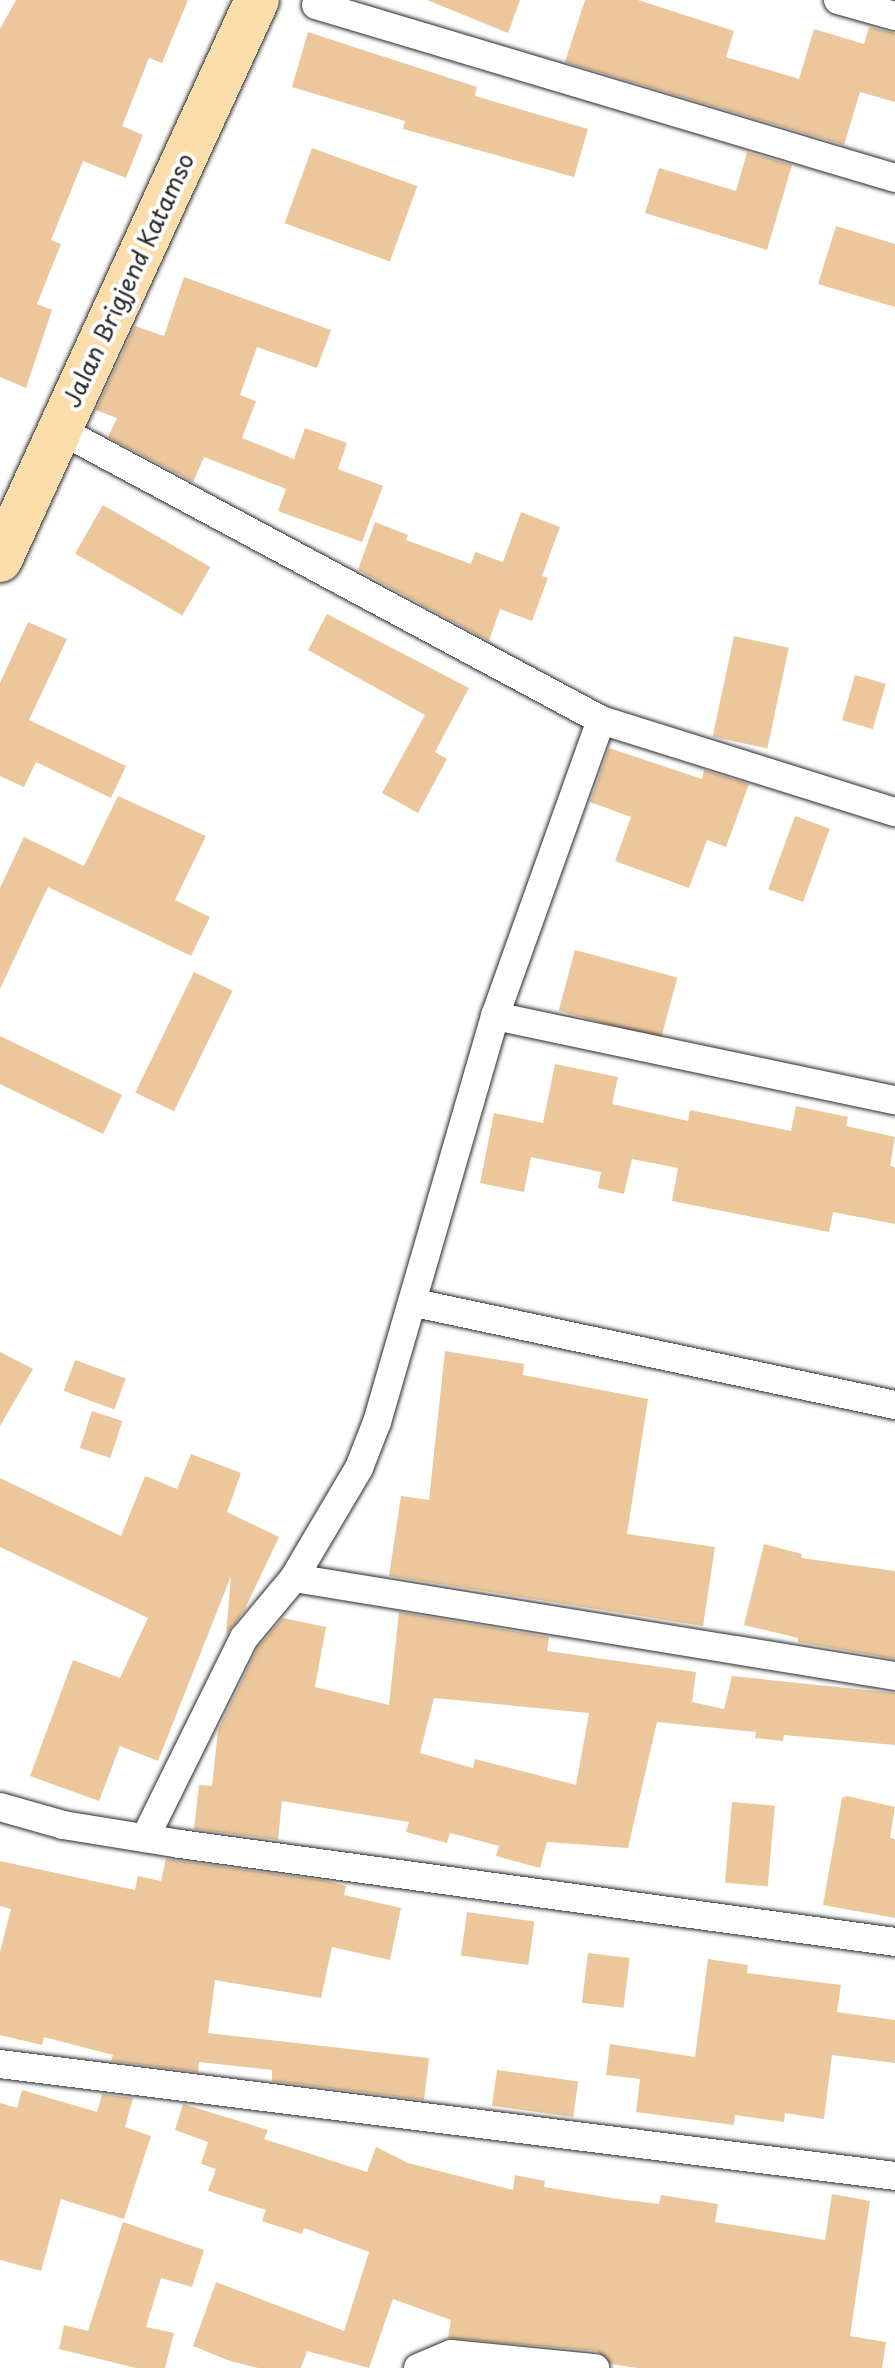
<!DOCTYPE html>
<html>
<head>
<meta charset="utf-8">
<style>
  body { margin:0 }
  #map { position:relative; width:895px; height:2368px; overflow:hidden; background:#fff; font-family:"Playpen Sans",sans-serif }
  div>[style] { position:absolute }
  .building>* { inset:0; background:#ecc79c; transform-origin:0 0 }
  .roads { filter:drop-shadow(0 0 2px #2b2b2b) drop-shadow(0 0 2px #2b2b2b) }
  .minor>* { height:28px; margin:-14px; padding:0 14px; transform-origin:14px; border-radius:14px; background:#fff }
  .primary>* { height:44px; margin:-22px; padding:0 22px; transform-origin:22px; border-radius:22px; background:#faddab }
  span { translate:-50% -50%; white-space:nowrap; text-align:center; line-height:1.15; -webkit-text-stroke:8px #fff; paint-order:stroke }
  .street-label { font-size:24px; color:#2b2b2b }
</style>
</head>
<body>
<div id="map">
  <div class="building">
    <div style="clip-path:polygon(16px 0,188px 0,162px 63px,149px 58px,122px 126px,143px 135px,126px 178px,83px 161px,51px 240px,61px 244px,37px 304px,52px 310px,26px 388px,0 377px,0 29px)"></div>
    <div style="clip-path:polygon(427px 0,520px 0,508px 33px)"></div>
    <div style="clip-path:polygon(585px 0,638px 0,734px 31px,726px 57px,799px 79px,814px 29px,864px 44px,869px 27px,895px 33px,895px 102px,860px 92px,844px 145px,565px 62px)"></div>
    <div style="clip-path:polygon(308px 32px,477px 87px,475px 96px,588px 129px,574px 177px,403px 129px,405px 121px,292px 87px)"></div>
    <div style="left:312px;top:148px;width:112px;height:80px;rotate:20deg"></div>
    <div style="clip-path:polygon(747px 152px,792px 165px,767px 250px,645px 213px,659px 168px,736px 191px)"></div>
    <div style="clip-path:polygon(836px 226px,895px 244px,895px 307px,818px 284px)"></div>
    <div style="clip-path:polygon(184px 277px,331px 330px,317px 368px,257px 347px,240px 395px,256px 401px,242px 438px,294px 459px,305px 428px,347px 443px,338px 469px,383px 486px,362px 542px,278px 511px,286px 489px,204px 457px,193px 482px,108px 437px,117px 418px,96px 410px,135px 326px,164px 336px)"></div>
    <div style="left:103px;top:505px;width:124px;height:56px;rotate:30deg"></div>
    <div style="clip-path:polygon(521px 512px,560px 527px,542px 576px,548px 578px,532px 621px,500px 609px,489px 641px,358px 570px,375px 522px,408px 535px,406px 540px,471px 564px,475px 552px,503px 562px)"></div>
    <div style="clip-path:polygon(327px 614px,469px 688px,435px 752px,447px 759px,418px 813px,382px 793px,425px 715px,308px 650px)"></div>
    <div style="clip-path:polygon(28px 622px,67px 639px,29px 720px,126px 766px,111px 798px,36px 762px,24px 787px,0 776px,0 683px)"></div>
    <div style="left:734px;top:636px;width:56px;height:103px;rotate:12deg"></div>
    <div style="left:855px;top:675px;width:32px;height:47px;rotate:16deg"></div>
    <div style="clip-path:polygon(609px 748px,702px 779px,704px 770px,749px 784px,726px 847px,707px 840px,689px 888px,615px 861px,631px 817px,590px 802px)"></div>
    <div style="clip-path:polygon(118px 796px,206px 836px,175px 900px,210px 917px,191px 956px,48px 887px,0 989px,0 888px,24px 837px,84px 866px)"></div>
    <div style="left:795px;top:816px;width:37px;height:78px;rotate:20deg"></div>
    <div style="left:575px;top:950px;width:106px;height:63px;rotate:15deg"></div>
    <div style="left:194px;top:972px;width:43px;height:134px;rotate:26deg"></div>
    <div style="clip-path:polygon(0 1036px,122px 1095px,103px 1134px,0 1084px)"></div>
    <div style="clip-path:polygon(555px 1064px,618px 1077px,612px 1104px,688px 1121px,690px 1110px,791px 1131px,796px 1106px,848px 1117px,846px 1126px,895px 1137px,890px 1166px,895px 1167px,895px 1224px,833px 1212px,829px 1232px,672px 1201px,678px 1168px,632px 1159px,624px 1194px,598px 1188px,601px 1172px,531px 1157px,524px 1192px,480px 1183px,494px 1113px,543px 1123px)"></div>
    <div style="clip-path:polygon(445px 1351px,524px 1364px,523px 1375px,648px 1399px,627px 1534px,715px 1547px,703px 1626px,389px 1576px,401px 1496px,429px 1500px)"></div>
    <div style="clip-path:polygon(0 1352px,33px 1369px,0 1426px)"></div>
    <div style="left:75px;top:1360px;width:54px;height:33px;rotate:20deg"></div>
    <div style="left:92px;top:1411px;width:32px;height:39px;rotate:18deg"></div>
    <div style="clip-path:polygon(191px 1454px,241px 1473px,227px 1512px,279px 1537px,244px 1611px,226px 1635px,231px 1576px,158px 1761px,120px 1746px,99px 1801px,30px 1776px,73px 1660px,120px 1678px,148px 1618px,0 1547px,0 1478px,121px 1536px,145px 1476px,177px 1489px)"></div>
    <div style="clip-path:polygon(764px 1544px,802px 1554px,801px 1558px,895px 1571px,895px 1659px,798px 1642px,798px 1638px,744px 1625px)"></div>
    <div style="clip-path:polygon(evenodd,399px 1612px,549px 1637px,547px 1651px,696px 1672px,692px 1702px,724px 1709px,732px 1676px,895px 1693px,895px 1745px,784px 1735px,783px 1741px,755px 1738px,756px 1732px,657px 1722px,628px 1848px,547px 1842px,540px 1868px,496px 1856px,499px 1846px,450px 1833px,447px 1843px,406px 1832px,409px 1822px,282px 1801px,278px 1840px,194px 1829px,199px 1785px,212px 1786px,218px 1730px,258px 1647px,283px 1618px,326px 1627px,315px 1687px,389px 1705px,399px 1612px,434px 1698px,589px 1713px,576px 1785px,475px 1759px,473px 1768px,420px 1753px,434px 1698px)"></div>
    <div style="clip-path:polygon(847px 1796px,895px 1807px,890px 1838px,895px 1839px,895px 1918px,823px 1905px,842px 1798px)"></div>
    <div style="left:732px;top:1802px;width:43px;height:81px;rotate:5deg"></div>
    <div style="clip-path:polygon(166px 1859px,328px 1881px,346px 1886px,344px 1895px,401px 1908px,390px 1960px,332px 1947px,321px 1998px,215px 1980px,208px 2033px,429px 2058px,424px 2100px,272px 2081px,272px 2070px,199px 2062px,198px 2072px,111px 2061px,113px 2055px,44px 2037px,42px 2045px,0 2035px,0 1952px,11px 1909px,0 1906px,0 1861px,135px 1890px,138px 1876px,161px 1881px)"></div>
    <div style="left:467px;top:1912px;width:68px;height:44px;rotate:8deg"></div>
    <div style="left:588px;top:1953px;width:42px;height:50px;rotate:7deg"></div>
    <div style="clip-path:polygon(708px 1959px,748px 1965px,747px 1973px,841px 1985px,837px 2012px,895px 2020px,895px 2063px,832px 2055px,824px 2119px,785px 2113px,784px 2122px,735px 2115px,734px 2125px,636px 2112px,640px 2079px,606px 2075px,610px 2044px,695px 2057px)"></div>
    <div style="left:497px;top:2070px;width:82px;height:36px;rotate:8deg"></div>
    <div style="clip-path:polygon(22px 2090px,97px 2112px,102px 2094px,133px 2098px,125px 2127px,151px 2136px,124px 2219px,61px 2199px,41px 2271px,0 2260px,0 2103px,17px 2108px)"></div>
    <div style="clip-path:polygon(183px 2104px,268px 2130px,264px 2139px,367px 2172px,376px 2147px,408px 2163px,513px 2190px,515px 2175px,545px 2181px,544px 2187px,618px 2199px,659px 2204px,661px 2195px,718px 2204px,715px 2222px,825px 2240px,832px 2194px,870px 2201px,850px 2336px,886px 2342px,882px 2368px,637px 2368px,611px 2364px,597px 2351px,448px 2338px,451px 2320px,393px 2299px,369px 2368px,307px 2351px,301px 2368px,258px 2368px,230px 2361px,193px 2346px,216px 2282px,344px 2331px,369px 2252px,304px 2228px,302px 2234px,262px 2221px,266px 2210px,208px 2191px,216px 2169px,201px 2164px,208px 2142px,175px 2130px)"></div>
    <div style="clip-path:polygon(123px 2222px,204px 2250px,192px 2287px,161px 2278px,146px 2327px,174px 2333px,165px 2368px,136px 2368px,59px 2349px,64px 2325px,88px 2331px)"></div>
  </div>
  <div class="roads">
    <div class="minor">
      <div style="left:838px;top:0;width:59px;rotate:15.7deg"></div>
      <div style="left:316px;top:5px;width:604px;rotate:16.64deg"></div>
      <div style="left:60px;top:430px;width:614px;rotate:28.19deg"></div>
      <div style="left:601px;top:720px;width:314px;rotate:109.7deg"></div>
      <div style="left:495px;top:1016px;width:423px;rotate:106.2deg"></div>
      <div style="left:377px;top:1422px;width:49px;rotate:111.4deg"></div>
      <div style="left:359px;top:1468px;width:128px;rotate:120.6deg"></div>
      <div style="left:601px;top:720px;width:308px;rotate:17.4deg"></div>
      <div style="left:495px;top:1016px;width:409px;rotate:11.9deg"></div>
      <div style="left:415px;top:1303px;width:491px;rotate:12deg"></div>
      <div style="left:0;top:1807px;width:66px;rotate:15.9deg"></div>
      <div style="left:63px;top:1825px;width:119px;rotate:9.2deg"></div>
      <div style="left:180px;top:1844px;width:722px;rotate:7.8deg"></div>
      <div style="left:145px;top:1838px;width:223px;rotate:-63.7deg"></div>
      <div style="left:244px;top:1638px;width:78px;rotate:-50.2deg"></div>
      <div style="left:294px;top:1578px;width:609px;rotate:9.26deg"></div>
      <div style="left:0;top:2064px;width:902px;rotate:7.13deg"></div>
      <div style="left:418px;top:2368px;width:36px;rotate:-23deg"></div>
      <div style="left:451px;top:2354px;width:145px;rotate:5.6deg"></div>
    </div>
    <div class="primary">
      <div style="left:0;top:560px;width:616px;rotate:-65.35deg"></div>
    </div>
  </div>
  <div class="street-label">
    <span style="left:128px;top:280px;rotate:-65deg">Jalan Brigjend Katamso</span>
  </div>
</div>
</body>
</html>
